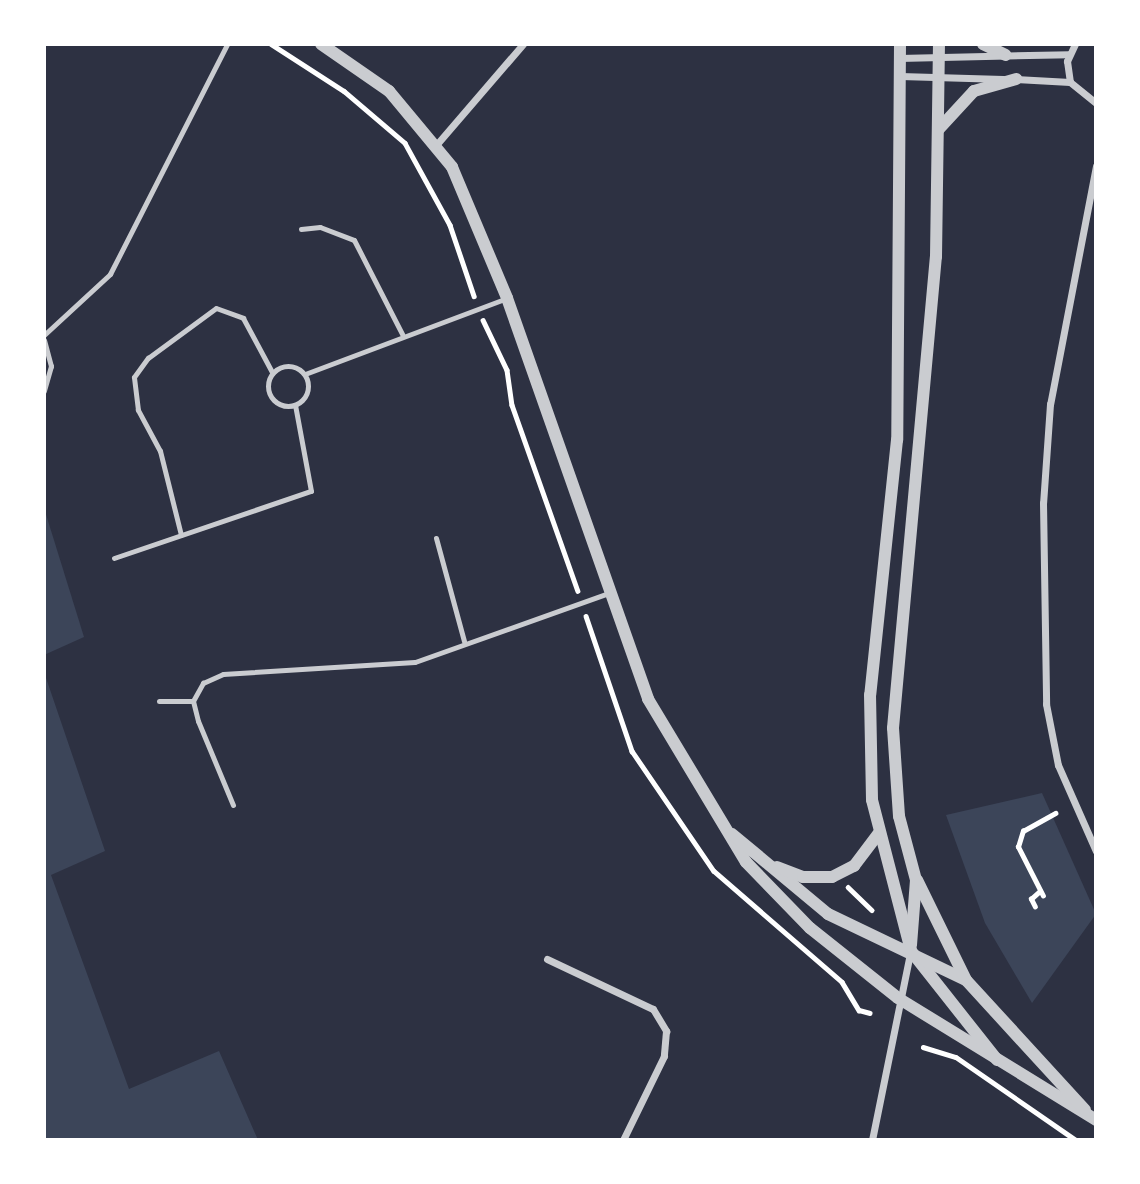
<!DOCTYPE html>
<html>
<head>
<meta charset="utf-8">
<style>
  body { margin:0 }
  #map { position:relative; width:1140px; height:1184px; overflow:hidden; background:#2d3142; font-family:Montserrat,sans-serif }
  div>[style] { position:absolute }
  .green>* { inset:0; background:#3c4559 }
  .path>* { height:4.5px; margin:-2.25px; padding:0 2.25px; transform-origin:2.25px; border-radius:2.25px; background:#fff }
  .service>* { height:5px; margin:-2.5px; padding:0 2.5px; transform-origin:2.5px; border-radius:2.5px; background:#caccd0 }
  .service>.ring { margin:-2.5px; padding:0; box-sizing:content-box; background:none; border:5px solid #caccd0; border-radius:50% }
  .minor>* { height:7px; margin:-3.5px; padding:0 3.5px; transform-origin:3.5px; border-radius:3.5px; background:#caccd0 }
  .tertiary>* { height:12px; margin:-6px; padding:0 6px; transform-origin:6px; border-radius:6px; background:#caccd0 }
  span { translate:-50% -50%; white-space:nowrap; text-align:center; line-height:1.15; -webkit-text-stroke:7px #fff; paint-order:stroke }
  .frame { position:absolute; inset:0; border:46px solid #fff; pointer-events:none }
</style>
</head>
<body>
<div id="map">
  <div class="green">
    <div style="clip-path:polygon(44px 508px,84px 637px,44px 655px)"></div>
    <div style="clip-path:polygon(44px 672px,105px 851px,51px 875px,129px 1089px,219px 1051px,258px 1140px,44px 1140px)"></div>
    <div style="clip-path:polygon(1042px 793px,1096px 914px,1032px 1003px,985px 923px,946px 815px)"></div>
  </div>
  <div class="path">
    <div style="left:271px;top:44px;width:87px;rotate:32.8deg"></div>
    <div style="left:344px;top:91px;width:80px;rotate:40.4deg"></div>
    <div style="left:405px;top:143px;width:94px;rotate:61.2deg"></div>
    <div style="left:450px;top:225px;width:75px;rotate:71.3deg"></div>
    <div style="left:483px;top:320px;width:55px;rotate:64.4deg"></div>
    <div style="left:507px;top:370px;width:35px;rotate:82deg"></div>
    <div style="left:512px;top:405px;width:197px;rotate:70.5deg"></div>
    <div style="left:586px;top:616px;width:143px;rotate:71.2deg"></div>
    <div style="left:632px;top:751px;width:145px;rotate:55.7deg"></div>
    <div style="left:714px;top:871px;width:169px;rotate:40.9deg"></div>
    <div style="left:842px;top:982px;width:33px;rotate:59deg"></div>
    <div style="left:859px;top:1010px;width:11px;rotate:15deg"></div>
    <div style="left:848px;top:887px;width:33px;rotate:44deg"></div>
    <div style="left:1043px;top:896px;width:55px;rotate:-117deg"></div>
    <div style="left:1018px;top:847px;width:17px;rotate:-73deg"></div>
    <div style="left:1023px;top:831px;width:37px;rotate:-29deg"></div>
    <div style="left:1035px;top:907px;width:9px;rotate:-117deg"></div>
    <div style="left:1031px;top:899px;width:12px;rotate:-42deg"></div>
    <div style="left:923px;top:1047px;width:34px;rotate:17deg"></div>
    <div style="left:956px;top:1057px;width:146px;rotate:34.7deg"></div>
  </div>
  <div class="service">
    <div style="left:301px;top:229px;width:19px;rotate:-6deg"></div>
    <div style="left:320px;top:227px;width:36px;rotate:21deg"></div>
    <div style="left:354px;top:240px;width:106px;rotate:62.9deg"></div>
    <div style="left:44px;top:335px;width:90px;rotate:-42.7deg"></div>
    <div style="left:110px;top:274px;width:258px;rotate:-63deg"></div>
    <div style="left:44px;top:340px;width:27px;rotate:75deg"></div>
    <div style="left:51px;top:366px;width:26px;rotate:106deg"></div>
    <div class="ring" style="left:268px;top:366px;width:35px;height:35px"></div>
    <div style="left:305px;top:374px;width:216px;rotate:-20.6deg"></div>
    <div style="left:181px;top:535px;width:87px;rotate:-104deg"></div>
    <div style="left:160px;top:451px;width:47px;rotate:-118.2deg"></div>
    <div style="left:138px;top:410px;width:33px;rotate:-97deg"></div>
    <div style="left:134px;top:377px;width:24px;rotate:-54deg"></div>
    <div style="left:148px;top:358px;width:84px;rotate:-36.3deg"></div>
    <div style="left:216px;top:308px;width:29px;rotate:20deg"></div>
    <div style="left:243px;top:318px;width:61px;rotate:61.8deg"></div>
    <div style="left:436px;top:538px;width:107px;rotate:74.8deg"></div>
    <div style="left:114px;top:558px;width:208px;rotate:-18.8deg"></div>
    <div style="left:311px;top:491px;width:87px;rotate:-100.5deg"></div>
    <div style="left:159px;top:701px;width:34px"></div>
    <div style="left:233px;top:805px;width:91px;rotate:-112.6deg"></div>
    <div style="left:198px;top:721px;width:21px;rotate:-104deg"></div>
    <div style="left:193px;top:701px;width:21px;rotate:-61deg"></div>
    <div style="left:203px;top:683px;width:22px;rotate:-24deg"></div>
    <div style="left:223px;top:674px;width:192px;rotate:-3.6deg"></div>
    <div style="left:415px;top:662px;width:206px;rotate:-19.6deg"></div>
  </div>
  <div class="minor">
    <div style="left:1075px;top:44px;width:19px;rotate:115deg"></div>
    <div style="left:1067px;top:61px;width:21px;rotate:82deg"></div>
    <div style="left:1070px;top:82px;width:33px;rotate:39deg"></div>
    <div style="left:899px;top:58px;width:170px;rotate:-1.3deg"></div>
    <div style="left:900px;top:76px;width:103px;rotate:1.7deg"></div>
    <div style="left:1015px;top:79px;width:55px;rotate:3.1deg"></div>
    <div style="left:437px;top:144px;width:132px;rotate:-49.3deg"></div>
    <div style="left:1096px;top:166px;width:242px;rotate:100.9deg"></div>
    <div style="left:1050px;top:404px;width:99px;rotate:94deg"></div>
    <div style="left:1043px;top:503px;width:201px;rotate:89.1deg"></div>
    <div style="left:1046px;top:704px;width:62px;rotate:78.9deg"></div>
    <div style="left:1058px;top:765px;width:94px;rotate:66.2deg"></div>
    <div style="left:547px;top:959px;width:117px;rotate:25.3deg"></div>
    <div style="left:653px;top:1009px;width:26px;rotate:59deg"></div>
    <div style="left:666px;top:1031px;width:25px;rotate:95deg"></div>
    <div style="left:664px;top:1056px;width:93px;rotate:116deg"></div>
    <div style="left:872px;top:1140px;width:191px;rotate:-78.5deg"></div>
  </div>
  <div class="tertiary">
    <div style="left:321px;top:44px;width:83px;rotate:34.7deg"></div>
    <div style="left:389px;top:91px;width:99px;rotate:50.3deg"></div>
    <div style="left:452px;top:167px;width:142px;rotate:67.2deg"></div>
    <div style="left:507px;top:298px;width:425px;rotate:70.6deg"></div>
    <div style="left:648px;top:699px;width:190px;rotate:59deg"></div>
    <div style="left:746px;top:862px;width:92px;rotate:45.9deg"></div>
    <div style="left:810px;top:928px;width:112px;rotate:38.5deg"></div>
    <div style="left:898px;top:998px;width:233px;rotate:31.6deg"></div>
    <div style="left:900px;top:44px;width:396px;rotate:90.4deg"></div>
    <div style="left:897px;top:440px;width:256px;rotate:96deg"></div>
    <div style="left:870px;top:695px;width:105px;rotate:88.9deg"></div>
    <div style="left:872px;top:800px;width:156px;rotate:75.5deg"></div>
    <div style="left:911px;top:951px;width:139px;rotate:51.7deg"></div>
    <div style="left:983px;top:44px;width:25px;rotate:26deg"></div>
    <div style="left:938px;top:130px;width:53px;rotate:-47.3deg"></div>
    <div style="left:974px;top:91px;width:44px;rotate:-15.9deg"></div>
    <div style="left:732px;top:834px;width:125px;rotate:39.8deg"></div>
    <div style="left:828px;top:914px;width:153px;rotate:25.6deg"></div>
    <div style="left:966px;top:980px;width:176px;rotate:47.5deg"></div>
    <div style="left:777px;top:867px;width:28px;rotate:21deg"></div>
    <div style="left:803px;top:877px;width:29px"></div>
    <div style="left:832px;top:877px;width:25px;rotate:-27deg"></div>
    <div style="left:854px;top:866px;width:40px;rotate:-53deg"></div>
    <div style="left:917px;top:880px;width:111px;rotate:63.9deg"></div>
    <div style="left:911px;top:945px;width:65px;rotate:-85.6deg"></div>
    <div style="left:916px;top:880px;width:66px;rotate:-104.9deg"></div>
    <div style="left:899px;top:816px;width:88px;rotate:-93.9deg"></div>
    <div style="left:893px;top:728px;width:473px;rotate:-84.8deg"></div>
    <div style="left:936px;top:257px;width:213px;rotate:-89.2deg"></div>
  </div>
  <div class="frame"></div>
</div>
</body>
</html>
